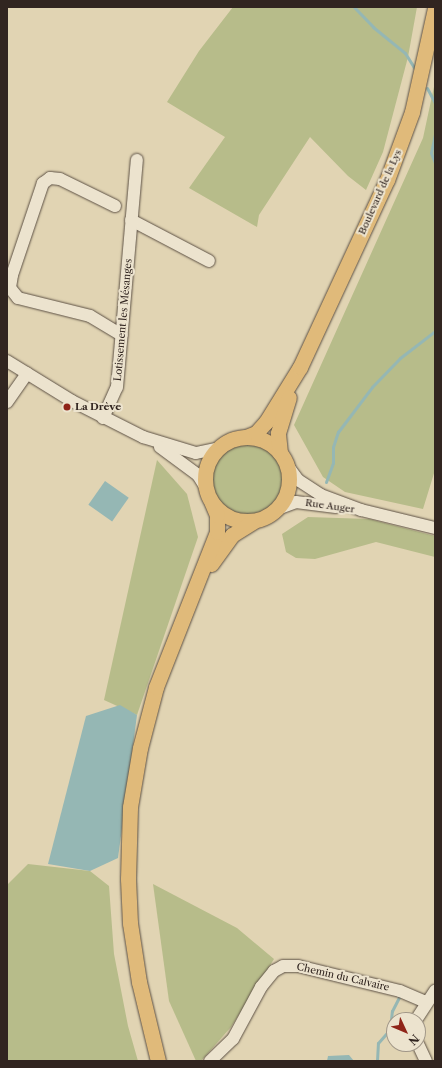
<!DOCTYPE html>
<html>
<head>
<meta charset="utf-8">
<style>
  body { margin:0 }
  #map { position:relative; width:442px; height:1068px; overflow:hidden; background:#e1d4b3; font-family:"Libre Caslon Text",serif }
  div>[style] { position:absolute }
  .green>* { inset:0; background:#b7bc8a }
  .round { border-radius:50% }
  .water>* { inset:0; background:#95b7b4; transform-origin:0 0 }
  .stream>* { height:3px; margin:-1.5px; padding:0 1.5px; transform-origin:1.5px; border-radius:1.5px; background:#95b7b4 }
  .roads { filter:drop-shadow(0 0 1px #5d5145) drop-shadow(0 0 1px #5d5145) }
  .minor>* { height:12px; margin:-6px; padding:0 6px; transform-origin:6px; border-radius:6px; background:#ece3ce }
  .major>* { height:15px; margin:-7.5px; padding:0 7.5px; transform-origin:7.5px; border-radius:7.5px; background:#e0ba7a }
  .major>.ring { margin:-7.5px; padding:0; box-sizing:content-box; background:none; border:15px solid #e0ba7a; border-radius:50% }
  .dots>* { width:11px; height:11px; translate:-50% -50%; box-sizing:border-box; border:2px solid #ece3ce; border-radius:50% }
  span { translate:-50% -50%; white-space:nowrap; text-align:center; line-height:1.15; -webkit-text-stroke:4px #ece3ce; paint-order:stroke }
  .street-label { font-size:10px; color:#312520 }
  .poi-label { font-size:10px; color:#312520; font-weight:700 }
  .left { translate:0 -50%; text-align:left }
  .frame { position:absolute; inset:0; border:8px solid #312520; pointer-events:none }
  .north { position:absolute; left:386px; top:1012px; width:40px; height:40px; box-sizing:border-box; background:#ece3ce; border:1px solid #a19788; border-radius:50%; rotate:134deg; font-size:11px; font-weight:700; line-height:16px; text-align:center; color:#312520 }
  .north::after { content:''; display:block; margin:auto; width:14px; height:18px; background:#8f2418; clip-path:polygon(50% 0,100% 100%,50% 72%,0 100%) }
</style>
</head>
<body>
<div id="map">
  <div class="green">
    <div style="clip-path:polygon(233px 7px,417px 7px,408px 57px,383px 152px,366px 190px,348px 176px,310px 137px,259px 215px,257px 227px,189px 188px,225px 137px,167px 102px,199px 51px)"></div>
    <div style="clip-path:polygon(435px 82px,435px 470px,423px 509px,345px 492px,323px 477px,294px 425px,423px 138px)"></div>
    <div class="round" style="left:212px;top:443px;width:72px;height:72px"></div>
    <div style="clip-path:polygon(157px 460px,187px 494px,198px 537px,137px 715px,104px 700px)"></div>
    <div style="clip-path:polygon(308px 517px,369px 519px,435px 536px,435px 557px,376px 542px,315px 559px,296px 558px,286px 552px,282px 534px)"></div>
    <div style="clip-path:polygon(28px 864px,90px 871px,109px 886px,114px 954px,128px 1026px,138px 1061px,7px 1061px,7px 885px)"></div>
    <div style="clip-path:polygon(153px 884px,237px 928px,274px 959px,231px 1027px,201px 1061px,196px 1061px,169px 1001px)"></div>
  </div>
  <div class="water">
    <div style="left:105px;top:481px;width:29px;height:29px;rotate:35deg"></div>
    <div style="clip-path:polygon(120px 705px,137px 715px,118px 858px,90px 871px,48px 864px,86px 716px)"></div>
    <div style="clip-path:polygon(349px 1055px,354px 1061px,327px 1061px,328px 1056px)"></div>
  </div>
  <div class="stream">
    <div style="left:354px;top:7px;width:28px;rotate:46deg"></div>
    <div style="left:373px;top:27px;width:41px;rotate:39.1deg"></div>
    <div style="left:405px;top:53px;width:19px;rotate:58deg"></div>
    <div style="left:427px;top:88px;width:17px;rotate:62deg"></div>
    <div style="left:435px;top:134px;width:19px;rotate:102deg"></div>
    <div style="left:431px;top:153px;width:11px;rotate:68deg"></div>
    <div style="left:326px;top:482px;width:20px;rotate:-70deg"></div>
    <div style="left:333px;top:463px;width:16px;rotate:-90deg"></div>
    <div style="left:333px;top:447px;width:16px;rotate:-72deg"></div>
    <div style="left:338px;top:432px;width:56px;rotate:-52.9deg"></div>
    <div style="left:372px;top:387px;width:40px;rotate:-46deg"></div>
    <div style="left:400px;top:358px;width:44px;rotate:-37.6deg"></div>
    <div style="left:377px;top:1061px;width:18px;rotate:-87deg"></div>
    <div style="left:378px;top:1043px;width:18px;rotate:-49deg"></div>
    <div style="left:390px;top:1029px;width:18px;rotate:-84deg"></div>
    <div style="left:392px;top:1011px;width:16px;rotate:-63deg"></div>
  </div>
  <div class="roads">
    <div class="minor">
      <div style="left:115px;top:206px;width:61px;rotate:-153.9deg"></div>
      <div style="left:60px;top:179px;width:10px;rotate:-174deg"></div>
      <div style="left:50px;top:178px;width:9px;rotate:144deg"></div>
      <div style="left:43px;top:183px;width:97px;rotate:108.6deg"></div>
      <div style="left:12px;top:275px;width:13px;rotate:99deg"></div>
      <div style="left:10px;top:288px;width:13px;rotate:51deg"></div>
      <div style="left:18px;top:298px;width:74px;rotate:14deg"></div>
      <div style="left:90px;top:316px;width:37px;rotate:31deg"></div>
      <div style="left:131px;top:220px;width:88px;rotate:27.7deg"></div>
      <div style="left:7px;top:361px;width:76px;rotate:31.6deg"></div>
      <div style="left:72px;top:401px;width:80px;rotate:26.9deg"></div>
      <div style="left:143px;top:437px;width:55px;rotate:16.8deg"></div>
      <div style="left:196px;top:453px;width:24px;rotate:-12deg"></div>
      <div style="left:7px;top:402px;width:35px;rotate:-55deg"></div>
      <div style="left:103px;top:418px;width:34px;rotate:-66deg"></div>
      <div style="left:117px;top:387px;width:228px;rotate:-85deg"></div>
      <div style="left:160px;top:447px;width:47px;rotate:36.4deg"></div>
      <div style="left:198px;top:475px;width:15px;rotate:58deg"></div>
      <div style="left:287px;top:465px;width:19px;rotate:54deg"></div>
      <div style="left:298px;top:480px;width:27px;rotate:33deg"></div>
      <div style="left:321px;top:495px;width:43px;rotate:20.6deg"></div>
      <div style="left:361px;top:510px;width:76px;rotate:13.7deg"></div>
      <div style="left:277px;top:509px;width:20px;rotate:-20deg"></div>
      <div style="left:296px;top:502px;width:40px;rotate:7.1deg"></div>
      <div style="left:416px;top:1020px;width:35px;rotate:-57deg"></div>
      <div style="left:418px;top:1044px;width:19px;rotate:65deg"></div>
      <div style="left:210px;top:1061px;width:32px;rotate:-44deg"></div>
      <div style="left:233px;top:1039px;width:59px;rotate:-61.7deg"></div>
      <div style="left:261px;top:987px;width:21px;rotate:-51deg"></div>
      <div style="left:274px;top:971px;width:10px;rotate:-29deg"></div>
      <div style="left:283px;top:966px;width:15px"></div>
      <div style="left:298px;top:966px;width:105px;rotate:13.8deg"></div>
      <div style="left:400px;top:991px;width:28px;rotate:23deg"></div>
    </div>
    <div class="major">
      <div class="ring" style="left:205px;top:437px;width:69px;height:69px"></div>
      <div style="left:246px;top:437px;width:11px;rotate:-22deg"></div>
      <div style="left:256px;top:433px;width:15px;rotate:-48deg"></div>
      <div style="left:266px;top:422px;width:65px;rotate:-58.3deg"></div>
      <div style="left:300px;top:367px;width:206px;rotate:-65.1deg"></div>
      <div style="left:387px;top:180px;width:72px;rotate:-69.8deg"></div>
      <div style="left:412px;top:112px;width:107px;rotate:-77.5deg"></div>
      <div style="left:280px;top:453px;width:20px;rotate:-96deg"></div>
      <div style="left:278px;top:433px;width:37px;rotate:-73deg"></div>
      <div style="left:211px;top:564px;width:36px;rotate:-54deg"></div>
      <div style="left:232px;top:535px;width:26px;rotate:-32deg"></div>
      <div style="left:158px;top:1061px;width:81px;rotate:-103.5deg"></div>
      <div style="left:139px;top:982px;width:60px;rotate:-98.7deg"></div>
      <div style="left:130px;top:923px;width:44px;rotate:-92.6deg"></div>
      <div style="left:128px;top:879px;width:72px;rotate:-88.4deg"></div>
      <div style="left:130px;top:807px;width:60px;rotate:-80.4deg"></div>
      <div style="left:140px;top:748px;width:63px;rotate:-75.3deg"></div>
      <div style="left:156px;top:687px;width:167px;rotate:-68.5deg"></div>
      <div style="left:217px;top:532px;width:17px;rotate:-90deg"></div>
      <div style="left:217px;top:515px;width:13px;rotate:-113deg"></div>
    </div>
  </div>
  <div class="dots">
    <div style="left:67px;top:407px;background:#8f2418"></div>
  </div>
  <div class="street-label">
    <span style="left:380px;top:192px;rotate:-66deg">Boulevard de la Lys</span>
    <span style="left:123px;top:320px;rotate:-85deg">Lotissement les Mésanges</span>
    <span style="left:330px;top:506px;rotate:8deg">Rue Auger</span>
    <span style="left:343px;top:977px;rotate:13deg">Chemin du Calvaire</span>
  </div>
  <div class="poi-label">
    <span class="left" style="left:75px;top:407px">La Drève</span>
  </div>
  <div class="frame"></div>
  <div class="north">N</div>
</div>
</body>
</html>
